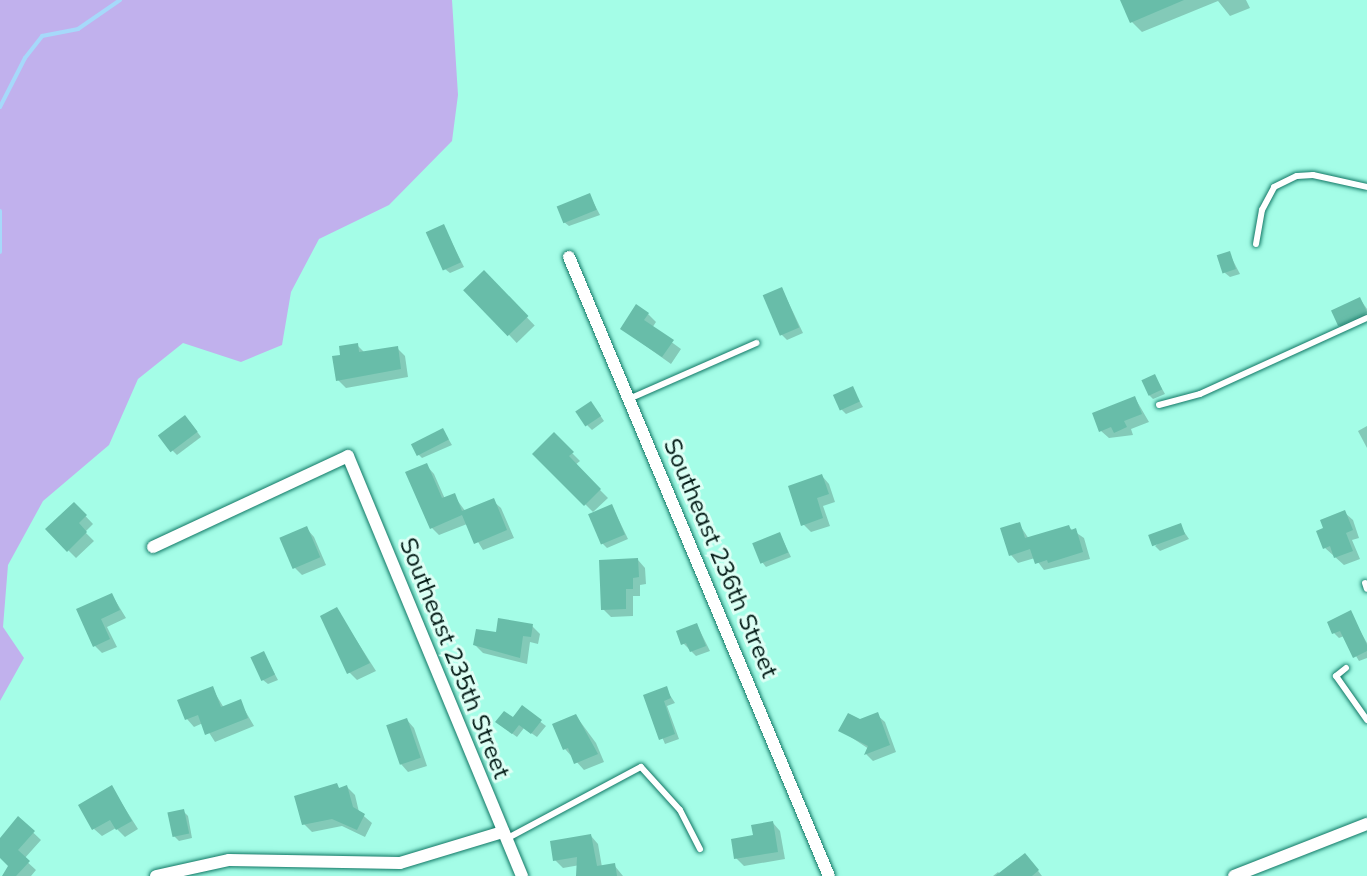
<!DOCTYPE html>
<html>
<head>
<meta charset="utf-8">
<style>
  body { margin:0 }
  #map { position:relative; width:1367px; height:876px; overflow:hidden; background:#a4fde7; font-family:Mulish,sans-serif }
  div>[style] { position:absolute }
  .green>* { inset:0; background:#c1b1ed }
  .shadow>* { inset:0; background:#0003; transform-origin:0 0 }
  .stream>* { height:4px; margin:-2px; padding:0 2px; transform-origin:2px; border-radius:2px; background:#a6d9fa }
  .building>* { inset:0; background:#68bda9; transform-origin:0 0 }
  .roads { filter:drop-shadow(0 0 2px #117765) drop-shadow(0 0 2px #117765) }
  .service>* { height:6px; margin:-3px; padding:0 3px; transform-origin:3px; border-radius:3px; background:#fff }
  .minor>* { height:12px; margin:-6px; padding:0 6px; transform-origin:6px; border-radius:6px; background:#fff }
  span { translate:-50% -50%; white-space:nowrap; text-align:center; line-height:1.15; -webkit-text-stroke:6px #ddfff5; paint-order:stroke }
  .street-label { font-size:24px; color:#001813 }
</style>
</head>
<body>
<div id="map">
  <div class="green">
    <div style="clip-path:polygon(0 0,452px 0,458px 95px,452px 141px,389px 205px,319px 239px,291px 292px,282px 345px,241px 362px,183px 343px,138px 379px,109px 445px,43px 501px,8px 565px,3px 627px,24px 658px,0 701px)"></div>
  </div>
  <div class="shadow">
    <div style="clip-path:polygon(1122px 0,1246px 0,1250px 8px,1230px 16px,1218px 1px,1142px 32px,1131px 21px)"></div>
    <div style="clip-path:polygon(590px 196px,600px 215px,569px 226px,564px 222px)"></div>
    <div style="clip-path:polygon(444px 227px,464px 267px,450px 273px,445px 269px)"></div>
    <div style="clip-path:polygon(1229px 253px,1240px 274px,1230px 277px,1225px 273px)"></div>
    <div style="left:484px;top:273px;width:73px;height:25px;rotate:46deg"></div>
    <div style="clip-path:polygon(782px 289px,803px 333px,787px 340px,782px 335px)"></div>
    <div style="clip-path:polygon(1360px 299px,1367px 309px,1367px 318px,1343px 329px,1338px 324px)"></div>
    <div style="clip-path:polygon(648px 314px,656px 322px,652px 328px,681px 349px,671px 364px,622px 329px)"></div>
    <div style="clip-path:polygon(357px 345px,365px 353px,397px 348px,405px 356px,408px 377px,346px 388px,338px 380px,342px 357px)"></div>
    <div style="clip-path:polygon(1155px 376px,1165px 394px,1153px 399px,1148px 394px)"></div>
    <div style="clip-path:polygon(852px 388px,863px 407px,846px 414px,841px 409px)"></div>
    <div style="clip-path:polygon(1135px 398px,1149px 422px,1131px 429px,1133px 435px,1109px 438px,1101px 431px)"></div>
    <div style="clip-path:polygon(595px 408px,604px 421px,592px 430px,587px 425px)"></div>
    <div style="clip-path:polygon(190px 422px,201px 437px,177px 455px,172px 450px)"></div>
    <div style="clip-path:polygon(1367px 426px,1367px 448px,1358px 431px)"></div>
    <div style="clip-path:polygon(443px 430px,452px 445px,422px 458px,417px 453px)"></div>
    <div style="clip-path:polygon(554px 435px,580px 461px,575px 465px,608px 498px,593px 512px,535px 454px)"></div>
    <div style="clip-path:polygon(427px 466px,434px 474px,445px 499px,454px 496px,466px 512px,493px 501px,501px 508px,514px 538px,483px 550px,467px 524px,439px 535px,432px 528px)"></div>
    <div style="clip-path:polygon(822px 476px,829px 484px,835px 502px,823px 506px,830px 526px,811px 532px,803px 524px)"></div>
    <div style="clip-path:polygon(74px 504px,93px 524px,85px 532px,94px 541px,76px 558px,47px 529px)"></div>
    <div style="clip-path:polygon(612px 506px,628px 539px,607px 548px,602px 543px)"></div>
    <div style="clip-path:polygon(1345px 513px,1353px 520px,1359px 538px,1352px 540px,1360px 559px,1344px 565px,1325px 548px)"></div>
    <div style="clip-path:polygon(1019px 524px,1029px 539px,1068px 527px,1084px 538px,1090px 559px,1044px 570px,1035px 558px,1018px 563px,1011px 555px)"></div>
    <div style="clip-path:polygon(1180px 526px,1189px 539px,1160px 551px,1155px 546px)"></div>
    <div style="clip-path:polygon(307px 529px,314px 537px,326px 565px,302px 575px,294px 567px)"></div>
    <div style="clip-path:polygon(780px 534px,791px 557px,766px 567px,762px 562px)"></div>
    <div style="clip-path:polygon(638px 560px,645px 568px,646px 584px,640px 585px,640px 596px,633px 596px,633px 616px,611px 617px,603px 609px)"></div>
    <div style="clip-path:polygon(112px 595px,126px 618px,107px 627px,117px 647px,102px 653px,94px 645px,78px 610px)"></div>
    <div style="clip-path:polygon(337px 610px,376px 671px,357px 680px,349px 672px)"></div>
    <div style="clip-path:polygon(1350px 613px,1367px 643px,1367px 658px,1359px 661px,1344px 636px,1339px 638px,1334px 633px)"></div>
    <div style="clip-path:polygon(697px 625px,710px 651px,696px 656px,683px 643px)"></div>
    <div style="clip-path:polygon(532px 626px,540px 634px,538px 644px,530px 642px,527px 664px,483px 653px,475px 645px,497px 634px)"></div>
    <div style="clip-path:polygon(264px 654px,278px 680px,268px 684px,263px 680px)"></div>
    <div style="clip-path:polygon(212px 688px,224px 708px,240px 702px,254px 726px,215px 742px,203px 723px,194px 727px,187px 719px)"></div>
    <div style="clip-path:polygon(666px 689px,675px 703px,667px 706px,679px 739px,665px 744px,645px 697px)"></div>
    <div style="clip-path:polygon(522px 708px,546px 726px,537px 737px,524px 728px,517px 737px,503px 727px)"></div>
    <div style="clip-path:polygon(877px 715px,885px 722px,896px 752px,873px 761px,866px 754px,869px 749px,840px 730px)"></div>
    <div style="clip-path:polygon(576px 716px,596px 743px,604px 762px,584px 770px,565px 749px)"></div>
    <div style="clip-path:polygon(407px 720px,414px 728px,427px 766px,408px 772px,401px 764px)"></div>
    <div style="clip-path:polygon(337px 786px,340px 789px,347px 787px,355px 795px,359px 812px,372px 823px,365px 837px,342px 826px,312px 832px,304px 824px)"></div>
    <div style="clip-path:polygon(112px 788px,138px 829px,125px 837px,116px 828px,102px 836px,94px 829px)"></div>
    <div style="clip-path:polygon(183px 811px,188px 816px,192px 838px,179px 841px,174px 836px)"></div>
    <div style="clip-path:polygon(19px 819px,41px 840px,24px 859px,36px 870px,31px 876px,4px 876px,10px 866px,0 857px,0 841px)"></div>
    <div style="clip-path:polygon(773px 823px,780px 831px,785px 859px,744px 866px,736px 858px)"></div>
    <div style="clip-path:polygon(591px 836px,598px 844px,602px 867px,614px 865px,623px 876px,581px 876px,580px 865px,563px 868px,555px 860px)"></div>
    <div style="clip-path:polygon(1032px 863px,1042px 876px,993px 876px,998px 872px,1000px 874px)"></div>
  </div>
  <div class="stream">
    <div style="left:0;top:107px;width:55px;rotate:-63deg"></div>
    <div style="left:25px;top:58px;width:28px;rotate:-52deg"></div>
    <div style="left:42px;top:36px;width:37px;rotate:-11deg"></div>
    <div style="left:78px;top:29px;width:51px;rotate:-34.6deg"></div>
    <div style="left:0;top:211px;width:41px;rotate:90deg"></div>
  </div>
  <div class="building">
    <div style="clip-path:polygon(1120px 0,1184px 0,1130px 23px)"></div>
    <div style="left:590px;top:193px;width:18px;height:36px;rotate:68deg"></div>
    <div style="left:444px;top:224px;width:42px;height:20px;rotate:66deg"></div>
    <div style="left:1230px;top:251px;width:19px;height:14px;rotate:72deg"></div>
    <div style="left:484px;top:270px;width:64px;height:29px;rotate:46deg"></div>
    <div style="left:782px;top:287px;width:44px;height:21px;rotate:67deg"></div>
    <div style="left:1360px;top:297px;width:17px;height:32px;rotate:65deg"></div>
    <div style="clip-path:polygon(636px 304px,649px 313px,644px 320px,674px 340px,662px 357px,620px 329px)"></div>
    <div style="clip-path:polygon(358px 343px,359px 352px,398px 346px,401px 369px,336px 381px,332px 356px,340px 355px,339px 346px)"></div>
    <div style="left:1155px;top:374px;width:17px;height:15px;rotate:65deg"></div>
    <div style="left:853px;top:386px;width:17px;height:22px;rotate:66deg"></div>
    <div style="clip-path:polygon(1135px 396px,1142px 414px,1124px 421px,1127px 427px,1114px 433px,1111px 427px,1099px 432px,1092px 413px)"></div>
    <div style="left:591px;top:401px;width:18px;height:19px;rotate:56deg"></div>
    <div style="left:185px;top:415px;width:21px;height:34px;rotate:53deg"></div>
    <div style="left:443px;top:428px;width:13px;height:36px;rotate:63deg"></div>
    <div style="clip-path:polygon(554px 432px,574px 452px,569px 456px,601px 489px,584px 506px,532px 454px)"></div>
    <div style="clip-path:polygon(427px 463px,442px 498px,455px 493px,462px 511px,494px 498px,507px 530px,474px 544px,462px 515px,430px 529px,405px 472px)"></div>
    <div style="clip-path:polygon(822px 474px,829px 494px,817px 498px,823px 518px,801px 526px,788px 486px)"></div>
    <div style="clip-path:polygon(74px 502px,87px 515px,79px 523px,87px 532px,67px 552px,45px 529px)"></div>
    <div style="left:612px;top:504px;width:33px;height:26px;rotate:67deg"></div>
    <div style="clip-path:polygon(1345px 510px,1353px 530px,1346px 533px,1353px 551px,1334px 558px,1330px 546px,1323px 549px,1316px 531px,1323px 528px,1320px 520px)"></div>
    <div style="clip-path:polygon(1020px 522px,1025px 538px,1069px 525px,1071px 530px,1076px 528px,1083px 552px,1048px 563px,1047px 560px,1035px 564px,1030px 549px,1009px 556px,1000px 528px)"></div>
    <div style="left:1181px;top:523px;width:12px;height:35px;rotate:70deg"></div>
    <div style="left:307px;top:526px;width:34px;height:30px;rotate:67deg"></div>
    <div style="left:780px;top:532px;width:22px;height:30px;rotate:68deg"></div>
    <div style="clip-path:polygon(638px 558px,639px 577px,633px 578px,633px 589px,626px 589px,626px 609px,601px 610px,599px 560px)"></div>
    <div style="clip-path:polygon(112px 593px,120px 610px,101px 619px,110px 639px,93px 647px,76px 609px)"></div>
    <div style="clip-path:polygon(337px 607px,370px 663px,347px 674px,320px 616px)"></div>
    <div style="clip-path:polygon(1351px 610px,1367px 645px,1367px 651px,1353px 658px,1340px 631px,1332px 634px,1327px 622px)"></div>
    <div style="clip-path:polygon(498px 618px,533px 624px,531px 637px,523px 636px,520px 658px,473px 645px,476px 629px,496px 632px)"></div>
    <div style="clip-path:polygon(697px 623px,706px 646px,690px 652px,686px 643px,681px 645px,676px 631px)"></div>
    <div style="left:264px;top:651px;width:26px;height:15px;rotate:65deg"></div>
    <div style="clip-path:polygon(213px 686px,221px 707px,241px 699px,248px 718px,205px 735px,198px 715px,185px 720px,177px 700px)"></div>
    <div style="clip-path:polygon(667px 686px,671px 698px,664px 701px,675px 734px,659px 740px,643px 695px)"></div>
    <div style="clip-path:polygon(522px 705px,542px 720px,531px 734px,519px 725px,512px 734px,495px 722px,504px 711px,513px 717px)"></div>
    <div style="clip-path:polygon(878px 712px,890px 745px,864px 755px,868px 746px,838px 731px,848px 713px,860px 719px)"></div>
    <div style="clip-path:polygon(576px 714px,598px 754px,574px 764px,568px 748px,563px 750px,552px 724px)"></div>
    <div style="left:407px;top:718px;width:42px;height:22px;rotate:71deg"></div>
    <div style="clip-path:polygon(337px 783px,339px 788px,347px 785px,353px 807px,365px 814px,357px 830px,332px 819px,302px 825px,294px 796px)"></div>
    <div style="clip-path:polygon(112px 785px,132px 821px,116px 830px,110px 820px,92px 830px,78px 805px)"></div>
    <div style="left:184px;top:809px;width:25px;height:17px;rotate:78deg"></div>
    <div style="clip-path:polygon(18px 816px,35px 831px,18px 850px,30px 861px,16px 876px,2px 876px,8px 866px,0 858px,0 838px)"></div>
    <div style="clip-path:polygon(773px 821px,778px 852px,734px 859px,731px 839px,753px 835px,751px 825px)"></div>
    <div style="clip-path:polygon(591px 834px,597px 866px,615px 863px,617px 876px,576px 876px,577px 857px,553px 861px,550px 841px)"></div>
    <div style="clip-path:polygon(1025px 853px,1039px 870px,1032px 876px,995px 876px)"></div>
  </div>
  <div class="roads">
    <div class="service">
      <div style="left:1256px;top:244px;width:35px;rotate:-80deg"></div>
      <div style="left:1262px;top:210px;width:26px;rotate:-62deg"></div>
      <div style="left:1274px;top:187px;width:25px;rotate:-26deg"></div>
      <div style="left:1297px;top:176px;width:16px;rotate:-4deg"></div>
      <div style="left:1313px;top:175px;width:55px;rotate:12.5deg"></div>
      <div style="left:631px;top:398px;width:137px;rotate:-23.7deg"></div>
      <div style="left:1159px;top:405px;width:42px;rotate:-15deg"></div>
      <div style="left:1200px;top:394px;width:183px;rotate:-24.5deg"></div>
      <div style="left:1365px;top:583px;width:6px;rotate:72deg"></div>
      <div style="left:1346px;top:668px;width:13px;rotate:141deg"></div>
      <div style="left:1336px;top:676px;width:54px;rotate:54.8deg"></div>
      <div style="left:506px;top:839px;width:153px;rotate:-28.1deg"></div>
      <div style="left:641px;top:767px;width:58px;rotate:47.8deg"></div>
      <div style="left:680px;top:810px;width:44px;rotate:62.9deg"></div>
    </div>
    <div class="minor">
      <div style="left:569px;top:257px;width:671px;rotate:67.22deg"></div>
      <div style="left:153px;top:547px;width:215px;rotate:-25deg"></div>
      <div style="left:348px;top:456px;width:455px;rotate:67.5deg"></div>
      <div style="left:156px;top:876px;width:75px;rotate:-12.4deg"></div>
      <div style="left:229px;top:860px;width:171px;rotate:1deg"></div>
      <div style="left:400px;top:863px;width:108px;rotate:-16.8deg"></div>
      <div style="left:1234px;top:876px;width:143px;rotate:-21.4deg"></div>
    </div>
  </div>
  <div class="street-label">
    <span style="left:721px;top:558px;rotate:67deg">Southeast 236th Street</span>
    <span style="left:455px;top:658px;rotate:68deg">Southeast 235th Street</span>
  </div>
</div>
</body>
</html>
